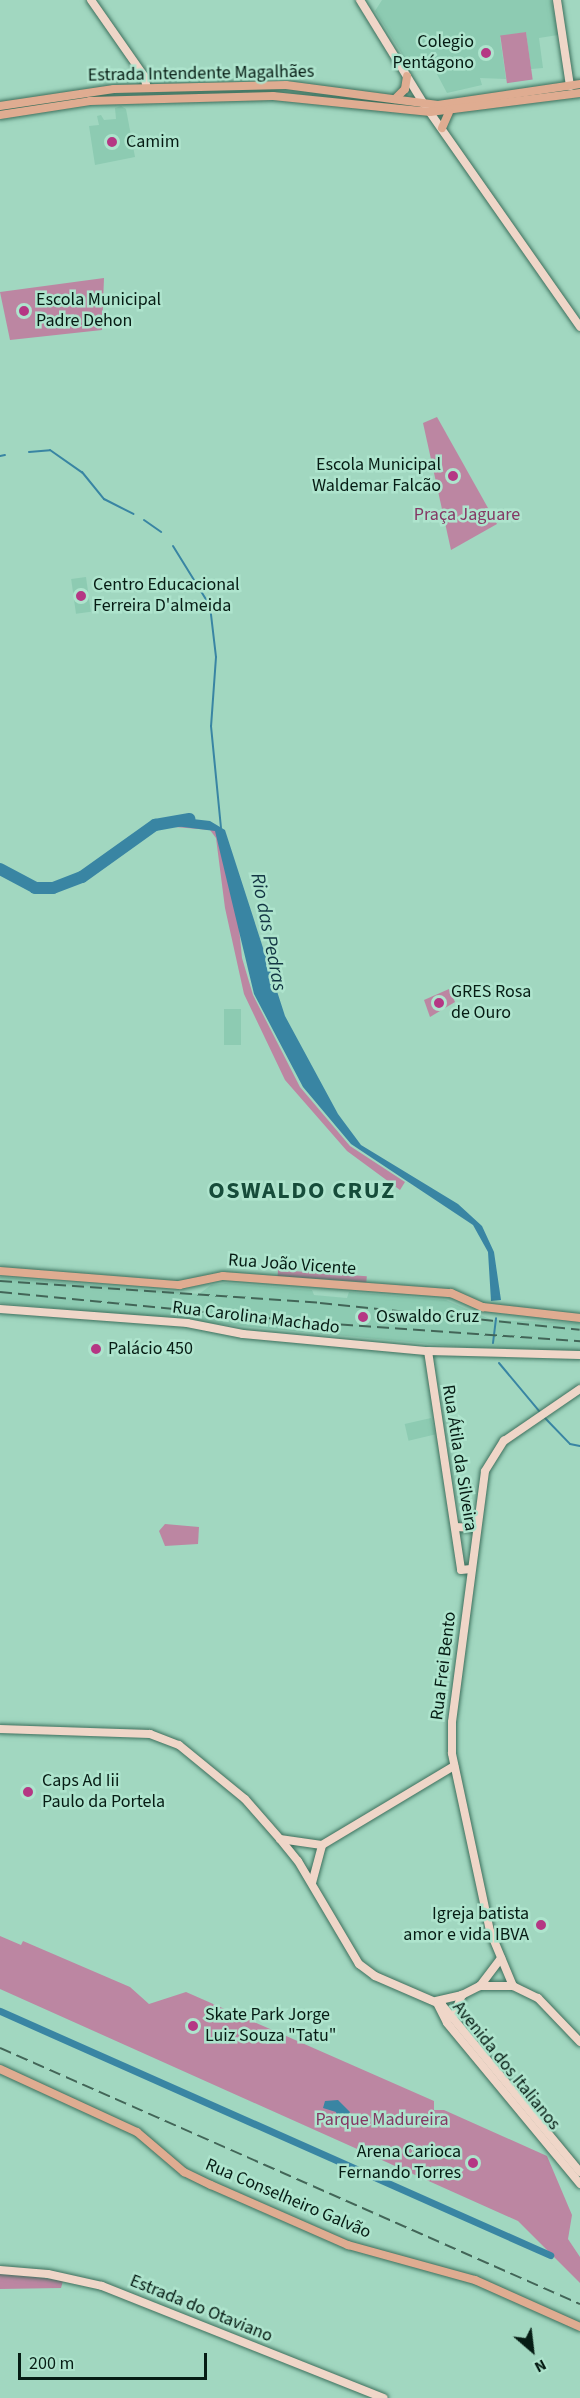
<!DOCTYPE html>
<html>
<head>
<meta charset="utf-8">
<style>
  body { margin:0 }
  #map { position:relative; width:580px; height:2398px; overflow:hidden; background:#a1d7c0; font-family:"Source Sans 3",sans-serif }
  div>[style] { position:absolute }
  .built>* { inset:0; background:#8dcbb2; transform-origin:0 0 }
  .green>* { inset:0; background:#bc86a2; transform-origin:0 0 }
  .water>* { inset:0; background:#3985a3 }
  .stream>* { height:2px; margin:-1px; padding:0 1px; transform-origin:1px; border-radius:1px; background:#3985a3 }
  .canal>* { height:7px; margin:-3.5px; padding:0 3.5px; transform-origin:3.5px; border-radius:3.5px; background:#3985a3 }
  .river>* { height:12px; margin:-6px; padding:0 6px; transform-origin:6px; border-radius:6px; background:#3985a3 }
  .roads { filter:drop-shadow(0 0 2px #3d705d) drop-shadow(0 0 2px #3d705d) }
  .secondary>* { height:8px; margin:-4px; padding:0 4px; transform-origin:4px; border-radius:4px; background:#efd6c8 }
  .primary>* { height:8px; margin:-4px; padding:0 4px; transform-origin:4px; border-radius:4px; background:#dfac91 }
  .rail>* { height:2px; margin-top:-1px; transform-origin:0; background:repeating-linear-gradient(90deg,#426557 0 12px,transparent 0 18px) }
  .dots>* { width:16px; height:16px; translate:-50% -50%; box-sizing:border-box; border:3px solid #aee4cd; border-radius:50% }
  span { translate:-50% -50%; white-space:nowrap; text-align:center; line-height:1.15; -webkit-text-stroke:5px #aee4cd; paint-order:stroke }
  .poi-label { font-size:18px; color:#061c14 }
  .right { translate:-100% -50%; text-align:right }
  .left { translate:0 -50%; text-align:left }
  .street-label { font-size:18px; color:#061c14 }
  .park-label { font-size:18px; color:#843864 }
  .water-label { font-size:20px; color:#133644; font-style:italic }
  .district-label { font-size:24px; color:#164c3a; font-weight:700; letter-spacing:1.5px }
  .north { position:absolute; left:502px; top:2320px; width:60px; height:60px; -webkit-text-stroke:4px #aee4cd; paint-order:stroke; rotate:152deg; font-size:16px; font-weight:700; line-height:24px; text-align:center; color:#061c14 }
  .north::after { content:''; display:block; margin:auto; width:21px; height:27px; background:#061c14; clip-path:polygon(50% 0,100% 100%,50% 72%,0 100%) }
  .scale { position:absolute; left:18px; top:2353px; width:189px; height:27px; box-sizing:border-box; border:3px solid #061c14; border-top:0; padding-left:8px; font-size:18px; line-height:21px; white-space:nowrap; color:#061c14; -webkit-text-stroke:4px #aee4cd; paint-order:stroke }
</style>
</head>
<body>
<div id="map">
  <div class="built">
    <div style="clip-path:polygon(382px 0,551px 0,558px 35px,539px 38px,543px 68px,531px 69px,526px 32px,500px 37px,506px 79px,480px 78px,482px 85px,447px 93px,428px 57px,409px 65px,375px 11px)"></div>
    <div style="clip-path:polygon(121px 106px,126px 109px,135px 157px,95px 165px,89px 126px,99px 125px,97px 116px,101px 115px,104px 120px,116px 119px,115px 108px)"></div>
    <div style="left:86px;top:577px;width:35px;height:15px;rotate:82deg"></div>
    <div style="left:224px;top:1009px;width:17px;height:36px"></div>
    <div style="clip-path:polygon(0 1277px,199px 1294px,211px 1285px,226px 1283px,312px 1290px,314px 1295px,347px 1298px,349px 1292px,446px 1300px,492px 1320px,580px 1323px,580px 1352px,472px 1348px,0 1303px)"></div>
    <div style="left:431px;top:1418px;width:17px;height:27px;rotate:77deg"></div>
  </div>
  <div class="green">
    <div style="left:526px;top:32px;width:48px;height:26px;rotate:82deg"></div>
    <div style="clip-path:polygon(104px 278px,102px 330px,10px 340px,0 292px)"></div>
    <div style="clip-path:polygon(437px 417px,497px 524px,451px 550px,423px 423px)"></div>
    <div style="clip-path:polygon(189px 821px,220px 832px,234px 877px,242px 958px,253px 995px,300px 1087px,350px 1146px,405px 1182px,400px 1190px,347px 1151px,285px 1080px,244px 994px,225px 908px,216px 838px,210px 830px,175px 827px,175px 822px)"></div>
    <div style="clip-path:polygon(449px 989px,455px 1002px,430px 1017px,424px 1000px)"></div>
    <div style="left:278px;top:1270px;width:89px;height:6px;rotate:4deg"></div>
    <div style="clip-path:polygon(165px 1524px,199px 1527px,198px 1544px,165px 1546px,159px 1531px)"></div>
    <div style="clip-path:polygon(0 1936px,21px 1945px,23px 1941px,130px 1987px,149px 2004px,186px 1992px,434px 2101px,434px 2110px,444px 2110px,547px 2156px,572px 2215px,568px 2239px,580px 2257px,580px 2283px,518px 2221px,0 1989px)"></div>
    <div style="clip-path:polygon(0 2271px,63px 2281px,61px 2288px,0 2289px)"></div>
  </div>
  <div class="water">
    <div style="clip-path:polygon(175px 817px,210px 821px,225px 830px,285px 1016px,338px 1114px,361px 1145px,458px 1204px,482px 1226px,494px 1252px,501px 1300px,491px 1301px,488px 1252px,473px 1225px,351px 1144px,303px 1087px,254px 994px,215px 831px,175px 826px)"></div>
    <div style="clip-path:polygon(338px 2100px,350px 2112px,345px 2122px,338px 2121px,336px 2112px,323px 2108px,325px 2101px)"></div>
  </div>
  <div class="stream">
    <div style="left:29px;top:452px;width:21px;rotate:-5deg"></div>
    <div style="left:50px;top:450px;width:39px;rotate:35deg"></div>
    <div style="left:82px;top:472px;width:35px;rotate:51deg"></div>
    <div style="left:104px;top:499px;width:33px;rotate:27deg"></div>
    <div style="left:0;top:456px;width:5px;rotate:-11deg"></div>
    <div style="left:144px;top:520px;width:21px;rotate:35deg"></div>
    <div style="left:173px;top:546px;width:70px;rotate:58.3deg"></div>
    <div style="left:210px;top:606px;width:51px;rotate:83.3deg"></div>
    <div style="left:216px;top:657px;width:69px;rotate:94.1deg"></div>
    <div style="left:211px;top:726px;width:102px;rotate:84.4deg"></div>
    <div style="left:493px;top:1343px;width:25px;rotate:-83deg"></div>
    <div style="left:499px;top:1363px;width:64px;rotate:50.1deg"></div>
    <div style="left:544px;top:1417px;width:37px;rotate:46deg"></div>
    <div style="left:570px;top:1444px;width:10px;rotate:11deg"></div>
  </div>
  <div class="canal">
    <div style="left:0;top:2011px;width:602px;rotate:23.92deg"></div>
  </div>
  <div class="river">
    <div style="left:0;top:869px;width:40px;rotate:28deg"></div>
    <div style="left:35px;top:888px;width:18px"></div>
    <div style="left:53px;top:888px;width:31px;rotate:-21deg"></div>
    <div style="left:82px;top:877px;width:90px;rotate:-35.5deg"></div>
    <div style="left:155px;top:825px;width:35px;rotate:-10deg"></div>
  </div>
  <div class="roads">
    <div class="secondary">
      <div style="left:91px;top:0;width:93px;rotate:55.1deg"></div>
      <div style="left:144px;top:76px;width:12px;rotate:76deg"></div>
      <div style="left:360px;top:0;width:122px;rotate:58.4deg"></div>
      <div style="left:424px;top:104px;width:272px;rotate:55deg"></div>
      <div style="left:557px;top:0;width:87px;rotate:81.4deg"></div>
      <div style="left:0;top:1309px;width:188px;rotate:4.3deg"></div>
      <div style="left:187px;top:1323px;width:57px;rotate:11.1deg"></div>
      <div style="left:243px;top:1334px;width:186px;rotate:5.3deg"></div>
      <div style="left:428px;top:1351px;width:152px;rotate:1.5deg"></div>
      <div style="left:428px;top:1351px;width:221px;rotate:81.4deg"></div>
      <div style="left:461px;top:1570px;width:10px;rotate:-6deg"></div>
      <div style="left:455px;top:1527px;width:21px;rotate:3deg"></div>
      <div style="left:0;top:1729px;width:150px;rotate:1.9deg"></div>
      <div style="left:150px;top:1734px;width:31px;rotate:21deg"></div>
      <div style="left:179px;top:1745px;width:85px;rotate:39.3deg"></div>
      <div style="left:245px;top:1799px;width:53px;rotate:48.8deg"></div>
      <div style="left:280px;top:1839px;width:28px;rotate:51deg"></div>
      <div style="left:298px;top:1861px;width:120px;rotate:59.4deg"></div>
      <div style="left:359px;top:1964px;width:20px;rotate:37deg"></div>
      <div style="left:375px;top:1976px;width:73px;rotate:23.4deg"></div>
      <div style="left:442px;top:2005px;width:217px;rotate:50.4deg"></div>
      <div style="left:280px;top:1839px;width:42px;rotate:8.1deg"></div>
      <div style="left:322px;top:1845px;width:154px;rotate:-30.9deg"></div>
      <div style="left:312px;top:1883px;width:39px;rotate:-75deg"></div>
      <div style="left:480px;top:1986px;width:35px;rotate:-53deg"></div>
      <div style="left:513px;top:1986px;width:60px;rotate:-112.7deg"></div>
      <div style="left:490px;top:1931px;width:182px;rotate:-102.1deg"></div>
      <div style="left:452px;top:1753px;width:31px;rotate:-90deg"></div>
      <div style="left:452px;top:1722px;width:253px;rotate:-82.5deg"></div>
      <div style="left:485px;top:1471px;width:36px;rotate:-58deg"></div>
      <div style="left:504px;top:1441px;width:92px;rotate:-34.4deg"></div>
      <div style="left:436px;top:2001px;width:27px;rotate:-13deg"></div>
      <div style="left:462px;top:1995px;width:20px;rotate:-27deg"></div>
      <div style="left:480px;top:1986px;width:33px"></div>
      <div style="left:513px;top:1986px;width:28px;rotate:26deg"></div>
      <div style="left:538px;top:1998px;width:61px;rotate:46.3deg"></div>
      <div style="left:437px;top:2003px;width:22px;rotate:63deg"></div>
      <div style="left:447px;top:2023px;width:209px;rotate:50.4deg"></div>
      <div style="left:453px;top:2018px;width:25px;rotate:-69deg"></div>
      <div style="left:0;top:2270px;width:48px;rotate:4.8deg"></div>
      <div style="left:48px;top:2274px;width:55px;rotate:12.5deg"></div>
      <div style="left:102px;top:2286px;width:303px;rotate:21.7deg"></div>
    </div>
    <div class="primary">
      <div style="left:395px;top:99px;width:14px;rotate:-45deg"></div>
      <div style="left:405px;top:89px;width:13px;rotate:-81deg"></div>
      <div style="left:0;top:106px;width:115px;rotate:-8.5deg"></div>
      <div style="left:114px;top:89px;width:172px;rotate:-1.3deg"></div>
      <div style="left:286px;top:85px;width:153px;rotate:7.5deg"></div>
      <div style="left:438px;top:105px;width:144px;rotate:-8.4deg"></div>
      <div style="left:0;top:115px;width:91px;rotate:-8.8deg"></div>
      <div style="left:90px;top:101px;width:183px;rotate:-1.6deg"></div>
      <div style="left:273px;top:96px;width:158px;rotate:5.8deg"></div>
      <div style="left:430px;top:112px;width:151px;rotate:-7.2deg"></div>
      <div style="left:442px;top:128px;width:17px;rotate:-66deg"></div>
      <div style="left:0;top:1271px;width:180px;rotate:4.5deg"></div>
      <div style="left:179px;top:1285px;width:45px;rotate:-11.6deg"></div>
      <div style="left:223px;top:1276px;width:229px;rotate:4.3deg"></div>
      <div style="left:451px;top:1293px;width:35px;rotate:24deg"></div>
      <div style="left:483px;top:1307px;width:98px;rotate:6.5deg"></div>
      <div style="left:0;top:2069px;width:151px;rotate:24.7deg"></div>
      <div style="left:137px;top:2132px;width:62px;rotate:40.4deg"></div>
      <div style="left:184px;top:2172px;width:30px;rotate:26deg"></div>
      <div style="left:211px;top:2185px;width:150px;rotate:23.7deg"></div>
      <div style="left:348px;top:2245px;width:132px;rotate:15.4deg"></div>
      <div style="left:475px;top:2280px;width:115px;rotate:24.1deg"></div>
    </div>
  </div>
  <div class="rail">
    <div style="left:0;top:1281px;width:321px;rotate:3.9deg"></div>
    <div style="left:320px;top:1303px;width:261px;rotate:5.9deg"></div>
    <div style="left:0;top:1292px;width:306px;rotate:5.6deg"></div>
    <div style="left:305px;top:1322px;width:276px;rotate:4deg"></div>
    <div style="left:0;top:2048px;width:634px;rotate:23.82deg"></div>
  </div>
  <div class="dots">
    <div style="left:486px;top:53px;background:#b53784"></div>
    <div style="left:112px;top:142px;background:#b53784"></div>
    <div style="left:24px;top:311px;background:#b53784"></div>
    <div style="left:453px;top:476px;background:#b53784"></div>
    <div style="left:81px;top:596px;background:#b53784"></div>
    <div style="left:439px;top:1003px;background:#b53784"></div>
    <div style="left:363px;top:1317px;background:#b53784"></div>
    <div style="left:96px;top:1349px;background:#b53784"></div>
    <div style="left:28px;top:1792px;background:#b53784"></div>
    <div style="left:541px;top:1925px;background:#b53784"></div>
    <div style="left:193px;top:2026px;background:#b53784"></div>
    <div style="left:473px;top:2163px;background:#b53784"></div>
  </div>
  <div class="poi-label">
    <span class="right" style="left:474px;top:53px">Colegio<br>Pentágono</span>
    <span class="left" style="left:126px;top:142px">Camim</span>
    <span class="left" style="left:36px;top:311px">Escola Municipal<br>Padre Dehon</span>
    <span class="right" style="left:441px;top:476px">Escola Municipal<br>Waldemar Falcão</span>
    <span class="left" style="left:93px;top:596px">Centro Educacional<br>Ferreira D'almeida</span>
    <span class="left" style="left:451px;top:1003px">GRES Rosa<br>de Ouro</span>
    <span class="left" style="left:376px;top:1317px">Oswaldo Cruz</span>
    <span class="left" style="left:108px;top:1349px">Palácio 450</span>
    <span class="left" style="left:42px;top:1792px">Caps Ad Iii<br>Paulo da Portela</span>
    <span class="right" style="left:529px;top:1925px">Igreja batista<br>amor e vida IBVA</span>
    <span class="left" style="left:205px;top:2026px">Skate Park Jorge<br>Luiz Souza "Tatu"</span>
    <span class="right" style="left:461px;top:2163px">Arena Carioca<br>Fernando Torres</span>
  </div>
  <div class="street-label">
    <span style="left:201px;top:74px;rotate:-1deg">Estrada Intendente Magalhães</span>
    <span style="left:292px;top:1265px;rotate:4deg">Rua João Vicente</span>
    <span style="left:256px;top:1318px;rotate:7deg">Rua Carolina Machado</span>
    <span style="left:459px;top:1458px;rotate:81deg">Rua Átila da Silveira</span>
    <span style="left:444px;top:1666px;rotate:-83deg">Rua Frei Bento</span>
    <span style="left:506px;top:2066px;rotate:51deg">Avenida dos Italianos</span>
    <span style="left:288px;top:2199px;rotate:23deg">Rua Conselheiro Galvão</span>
    <span style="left:201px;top:2309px;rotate:22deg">Estrada do Otaviano</span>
  </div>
  <div class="park-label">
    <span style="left:467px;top:515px">Praça Jaguare</span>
    <span style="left:382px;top:2120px">Parque Madureira</span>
  </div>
  <div class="water-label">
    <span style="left:268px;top:932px;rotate:79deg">Rio das Pedras</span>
  </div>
  <div class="district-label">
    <span style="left:302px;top:1191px">OSWALDO CRUZ</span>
  </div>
  <div class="north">N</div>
  <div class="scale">200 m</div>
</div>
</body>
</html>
